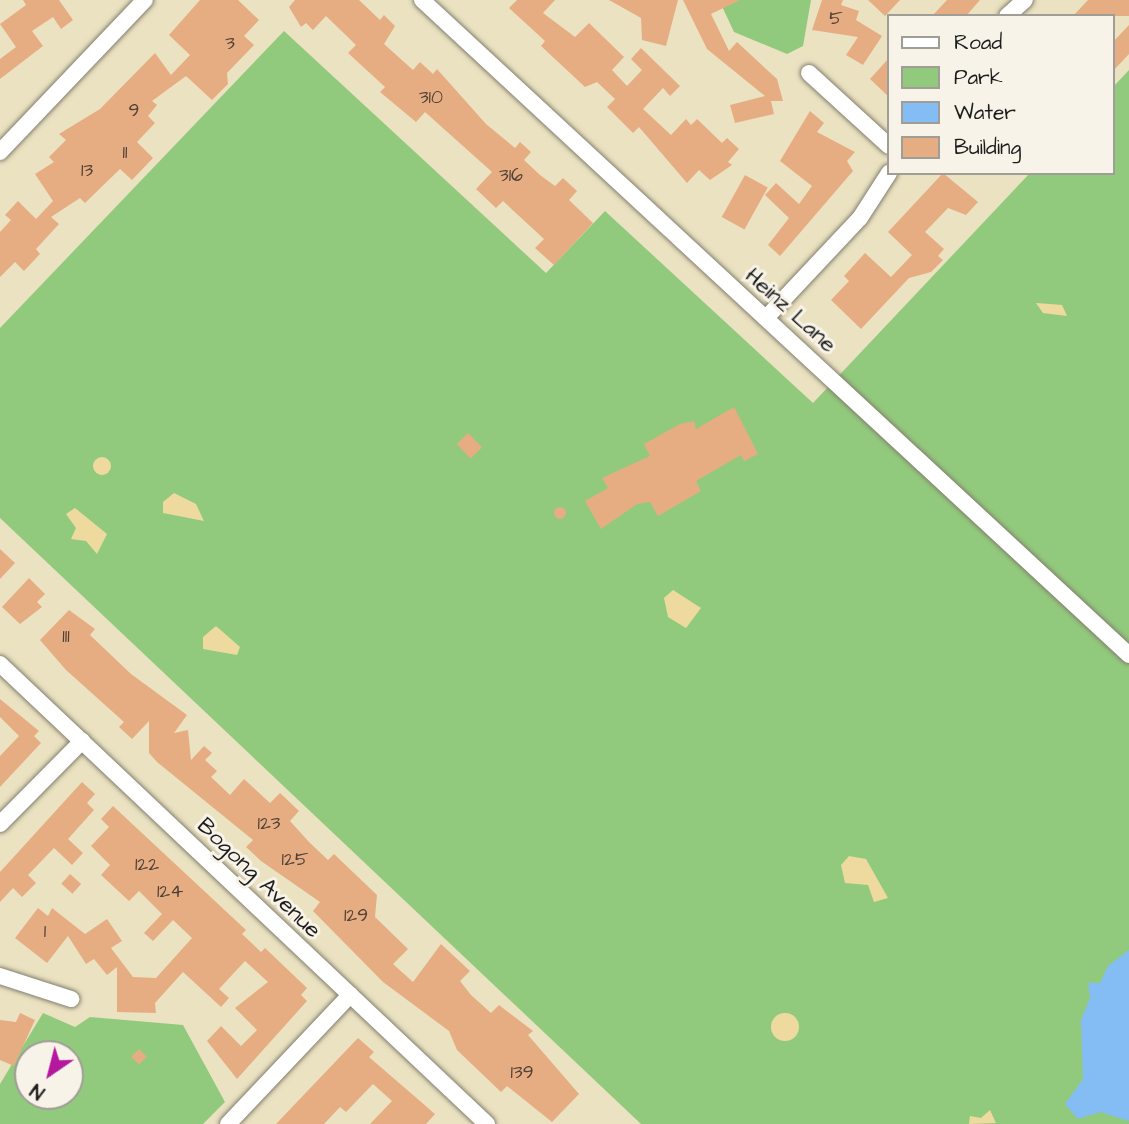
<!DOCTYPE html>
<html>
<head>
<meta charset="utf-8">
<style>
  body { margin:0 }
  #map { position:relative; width:1129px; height:1124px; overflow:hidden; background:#eae2c1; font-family:"Architects Daughter",sans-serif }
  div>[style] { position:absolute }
  .green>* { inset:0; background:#92ca7d }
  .sand>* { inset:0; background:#eeda9e }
  .round { border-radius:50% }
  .water>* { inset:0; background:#84bcf4 }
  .building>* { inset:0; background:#e7ad82; transform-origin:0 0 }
  .roads { filter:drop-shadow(0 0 2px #837f6e) drop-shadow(0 0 2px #837f6e) }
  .minor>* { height:16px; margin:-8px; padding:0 8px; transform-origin:8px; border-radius:8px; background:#fff }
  span { translate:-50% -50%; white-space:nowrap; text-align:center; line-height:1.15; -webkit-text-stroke:6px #f7f3e8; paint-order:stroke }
  .number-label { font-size:19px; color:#4f4036 }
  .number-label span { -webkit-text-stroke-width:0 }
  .street-label { font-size:23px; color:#1c1c1c }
  .legend { position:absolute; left:887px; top:14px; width:228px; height:161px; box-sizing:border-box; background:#f7f3e8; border:2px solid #9f9d96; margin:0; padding:9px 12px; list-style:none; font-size:21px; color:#1c1c1c }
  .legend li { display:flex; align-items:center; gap:14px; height:35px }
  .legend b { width:35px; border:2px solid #9f9d96 }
  .north { position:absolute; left:14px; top:1040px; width:70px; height:70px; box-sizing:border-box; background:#f7f3e8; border:2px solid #9f9d96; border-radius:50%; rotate:215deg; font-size:19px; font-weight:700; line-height:28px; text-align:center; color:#1c1c1c }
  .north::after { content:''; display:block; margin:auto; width:24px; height:32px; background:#b5179e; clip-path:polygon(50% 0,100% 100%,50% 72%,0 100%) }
</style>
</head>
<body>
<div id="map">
  <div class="green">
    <div style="clip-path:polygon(719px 0,811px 0,803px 46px,787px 54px,734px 32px)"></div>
    <div style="clip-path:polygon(284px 31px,546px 273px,605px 211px,813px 403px,1030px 173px,1113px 173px,1113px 87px,1129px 70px,1129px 1124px,641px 1124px,0 518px,0 328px)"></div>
    <div style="clip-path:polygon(evenodd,43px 1013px,75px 1027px,90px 1017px,183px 1025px,225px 1102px,203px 1124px,0 1124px,0 1084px,43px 1013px,28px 1054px,70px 1054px,70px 1096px,28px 1096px,28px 1054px)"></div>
  </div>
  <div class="sand">
    <div style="clip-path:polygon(1036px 303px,1062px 305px,1067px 316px,1043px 313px)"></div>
    <div class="round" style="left:93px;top:457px;width:18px;height:18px"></div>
    <div style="clip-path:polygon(174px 493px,196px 504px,204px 521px,163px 513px,163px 502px)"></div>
    <div style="clip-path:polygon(75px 508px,107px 534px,97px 554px,86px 541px,71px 539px,76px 528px,66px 514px)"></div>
    <div style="clip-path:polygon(673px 590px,701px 608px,686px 628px,668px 617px,664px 598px)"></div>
    <div style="clip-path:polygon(216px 626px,240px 647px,237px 655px,203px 649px,203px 637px)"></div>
    <div style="clip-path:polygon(849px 856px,866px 859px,888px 898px,874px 902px,868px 885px,845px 883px,841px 865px)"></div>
    <div class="round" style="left:771px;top:1013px;width:28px;height:28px"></div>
    <div style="clip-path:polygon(990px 1110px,996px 1123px,969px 1124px,970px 1116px,981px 1118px)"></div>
  </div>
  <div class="water">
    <div style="clip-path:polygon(1129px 950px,1129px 1121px,1100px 1112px,1078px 1119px,1065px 1104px,1083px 1079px,1081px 1020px,1090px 998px,1088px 983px,1100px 983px,1108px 966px)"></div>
  </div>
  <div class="building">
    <div style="clip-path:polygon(23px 0,59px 0,73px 20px,61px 29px,53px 17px,32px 31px,43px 46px,0 79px,0 59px,16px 47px,0 24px,26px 5px)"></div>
    <div style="clip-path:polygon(200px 0,238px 0,259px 20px,244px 36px,254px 45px,227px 73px,228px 84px,212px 100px,186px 76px,152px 101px,157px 105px,148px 116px,155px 123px,137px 142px,153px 158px,132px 180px,120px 169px,85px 203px,80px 198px,51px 217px,59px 224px,36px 249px,40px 254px,24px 271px,15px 262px,0 277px,0 232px,11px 220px,5px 215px,18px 201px,36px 219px,53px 201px,35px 174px,54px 162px,49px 157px,66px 140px,59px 134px,100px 109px,155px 53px,171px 75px,190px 55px,169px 35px)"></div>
    <div style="clip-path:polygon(295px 0,359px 0,380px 20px,384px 15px,395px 26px,384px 44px,413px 70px,420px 62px,433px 74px,437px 69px,486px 124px,515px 148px,520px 142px,531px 152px,524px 160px,540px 175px,555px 186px,563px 178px,577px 191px,569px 200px,593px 223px,554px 265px,535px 248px,544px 239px,503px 201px,496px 208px,476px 189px,492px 172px,425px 112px,416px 122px,380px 92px,385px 87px,348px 53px,356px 45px,326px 16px,313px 30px,306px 23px,301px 27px,289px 7px)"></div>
    <div style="clip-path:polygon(517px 0,555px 0,543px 13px,575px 37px,589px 23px,624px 57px,612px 70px,627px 86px,642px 70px,631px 59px,641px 48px,680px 86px,670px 96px,663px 88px,643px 109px,671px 135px,686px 119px,691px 125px,697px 119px,722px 143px,727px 138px,739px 149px,728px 162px,732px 165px,710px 180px,699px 170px,687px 183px,639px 127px,633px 133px,607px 107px,615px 99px,597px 82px,585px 87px,541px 46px,545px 41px,509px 8px)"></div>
    <div style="clip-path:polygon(609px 0,678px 0,666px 46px,642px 40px,641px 18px)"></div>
    <div style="clip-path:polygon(683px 0,740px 0,711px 14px,729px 51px,737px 42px,777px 79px,783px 101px,771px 101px,774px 114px,735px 123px,730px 105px,765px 96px,707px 49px)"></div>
    <div style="clip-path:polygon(822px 0,843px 0,841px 5px,859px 11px,856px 20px,882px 36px,863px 65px,846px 55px,858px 37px,812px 30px)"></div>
    <div style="clip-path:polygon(868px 0,900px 0,885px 16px)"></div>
    <div style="clip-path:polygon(947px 0,980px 0,966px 16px,932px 16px)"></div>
    <div style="clip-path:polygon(1088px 0,1129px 0,1129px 16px,1073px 16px)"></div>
    <div style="clip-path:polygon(1129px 25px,1129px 54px,1113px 71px,1113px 42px)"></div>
    <div style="clip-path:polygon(889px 58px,889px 97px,870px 79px)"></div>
    <div style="clip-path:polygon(810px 111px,824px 123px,817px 132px,855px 152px,847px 161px,853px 171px,780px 256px,768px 245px,789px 218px,765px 195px,776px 183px,799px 204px,812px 186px,780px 161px)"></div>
    <div style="clip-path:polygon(943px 173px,978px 202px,966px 215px,948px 208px,925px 232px,944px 249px,938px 256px,943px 260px,931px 272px,909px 278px,861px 329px,831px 300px,849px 281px,844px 276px,865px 253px,891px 277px,912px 255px,888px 232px)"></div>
    <div style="left:745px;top:175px;width:26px;height:48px;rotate:29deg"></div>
    <div style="clip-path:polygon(734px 407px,758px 454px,744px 461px,741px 455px,696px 481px,701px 491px,658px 516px,650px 502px,637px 504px,601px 529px,585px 501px,608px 488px,602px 478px,650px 456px,644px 444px,680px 424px,694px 421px,696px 429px)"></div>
    <div style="left:468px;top:433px;width:20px;height:16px;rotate:45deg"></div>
    <div class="round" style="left:554px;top:507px;width:12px;height:12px"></div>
    <div style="clip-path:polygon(0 549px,15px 563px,0 579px)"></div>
    <div style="clip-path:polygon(29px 578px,45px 594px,37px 602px,42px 607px,20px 624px,2px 607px)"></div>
    <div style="clip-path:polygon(69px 610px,95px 629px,90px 635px,131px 674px,187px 715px,174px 733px,188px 730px,191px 760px,204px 746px,212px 753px,205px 760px,217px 771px,211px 777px,230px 795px,244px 779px,270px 803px,280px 793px,299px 811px,290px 821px,309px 842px,328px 860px,334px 854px,377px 895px,375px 917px,408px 949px,393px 964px,413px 982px,441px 944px,470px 971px,460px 981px,471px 995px,491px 1013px,499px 1005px,533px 1031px,528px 1035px,579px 1094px,552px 1122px,507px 1086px,501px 1092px,457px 1050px,449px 1031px,383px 982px,313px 911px,320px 902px,261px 861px,246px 847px,253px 840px,157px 762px,149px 753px,149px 721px,132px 739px,119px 727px,124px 722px,66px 670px,40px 640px)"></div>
    <div style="clip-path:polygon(0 699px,39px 731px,34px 736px,41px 743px,0 787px,0 756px,19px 736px,0 717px)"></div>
    <div style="clip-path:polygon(82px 782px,95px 794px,87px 803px,94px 810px,68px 839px,83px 853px,72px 865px,54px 848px,28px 875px,36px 883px,22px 897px,13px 888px,0 902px,0 872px)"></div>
    <div style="clip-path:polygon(113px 806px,246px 930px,242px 934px,261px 952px,265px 948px,307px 988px,301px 995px,307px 1001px,237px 1079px,207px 1041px,221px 1026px,241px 1046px,257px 1030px,235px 1008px,268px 982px,245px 961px,219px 989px,229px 998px,221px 1007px,183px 972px,155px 1003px,156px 1013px,117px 1012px,117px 967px,107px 975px,94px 959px,86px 964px,68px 936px,47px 963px,15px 938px,38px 908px,48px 916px,52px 908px,85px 934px,107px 919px,122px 941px,111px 948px,133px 977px,156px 978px,192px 938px,173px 920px,153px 941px,144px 933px,162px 914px,139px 891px,129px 901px,101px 875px,110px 865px,91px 846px,109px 827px,101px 819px)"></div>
    <div style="left:70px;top:874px;width:15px;height:13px;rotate:42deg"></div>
    <div style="clip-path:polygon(20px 1013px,35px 1020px,14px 1066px,0 1060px,0 1020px,16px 1022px)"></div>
    <div style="clip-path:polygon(358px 1038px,374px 1052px,369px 1057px,435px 1114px,426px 1124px,370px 1124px,392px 1101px,373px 1084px,346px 1112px,340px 1107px,324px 1124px,276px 1124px)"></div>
    <div style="left:139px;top:1049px;width:11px;height:11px;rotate:45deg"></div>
  </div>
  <div class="roads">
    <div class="minor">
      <div style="left:422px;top:0;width:964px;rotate:42.81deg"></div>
      <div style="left:1007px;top:16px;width:24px;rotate:-42deg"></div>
      <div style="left:809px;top:73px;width:108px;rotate:42.4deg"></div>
      <div style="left:0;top:152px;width:210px;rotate:-46.4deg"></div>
      <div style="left:766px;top:318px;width:137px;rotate:-46.8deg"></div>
      <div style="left:860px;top:218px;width:54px;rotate:-57.2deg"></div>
      <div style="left:0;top:664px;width:670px;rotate:43.37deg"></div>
      <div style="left:0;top:824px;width:117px;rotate:-45.3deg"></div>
      <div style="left:0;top:976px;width:75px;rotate:17.9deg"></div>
      <div style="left:228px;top:1124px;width:178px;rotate:-46.6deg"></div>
    </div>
  </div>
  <div class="number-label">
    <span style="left:836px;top:19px">5</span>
    <span style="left:230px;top:44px">3</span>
    <span style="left:431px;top:98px">310</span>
    <span style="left:134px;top:111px">9</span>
    <span style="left:125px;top:153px">11</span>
    <span style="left:87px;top:171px">13</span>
    <span style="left:511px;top:176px">316</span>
    <span style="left:66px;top:637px">111</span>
    <span style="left:269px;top:824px">123</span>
    <span style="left:295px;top:860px">125</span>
    <span style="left:147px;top:865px">122</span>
    <span style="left:170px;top:892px">124</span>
    <span style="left:356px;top:916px">129</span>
    <span style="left:45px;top:932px">1</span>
    <span style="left:522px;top:1073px">139</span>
  </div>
  <div class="street-label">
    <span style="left:791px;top:310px;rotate:42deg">Heinz Lane</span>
    <span style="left:259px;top:878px;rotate:44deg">Bogong Avenue</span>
  </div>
  <ul class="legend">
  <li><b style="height:9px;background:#fff"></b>Road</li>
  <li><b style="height:19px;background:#92ca7d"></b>Park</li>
  <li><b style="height:19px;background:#84bcf4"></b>Water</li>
  <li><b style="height:19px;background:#e7ad82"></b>Building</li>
  </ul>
  <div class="north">N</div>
</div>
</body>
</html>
